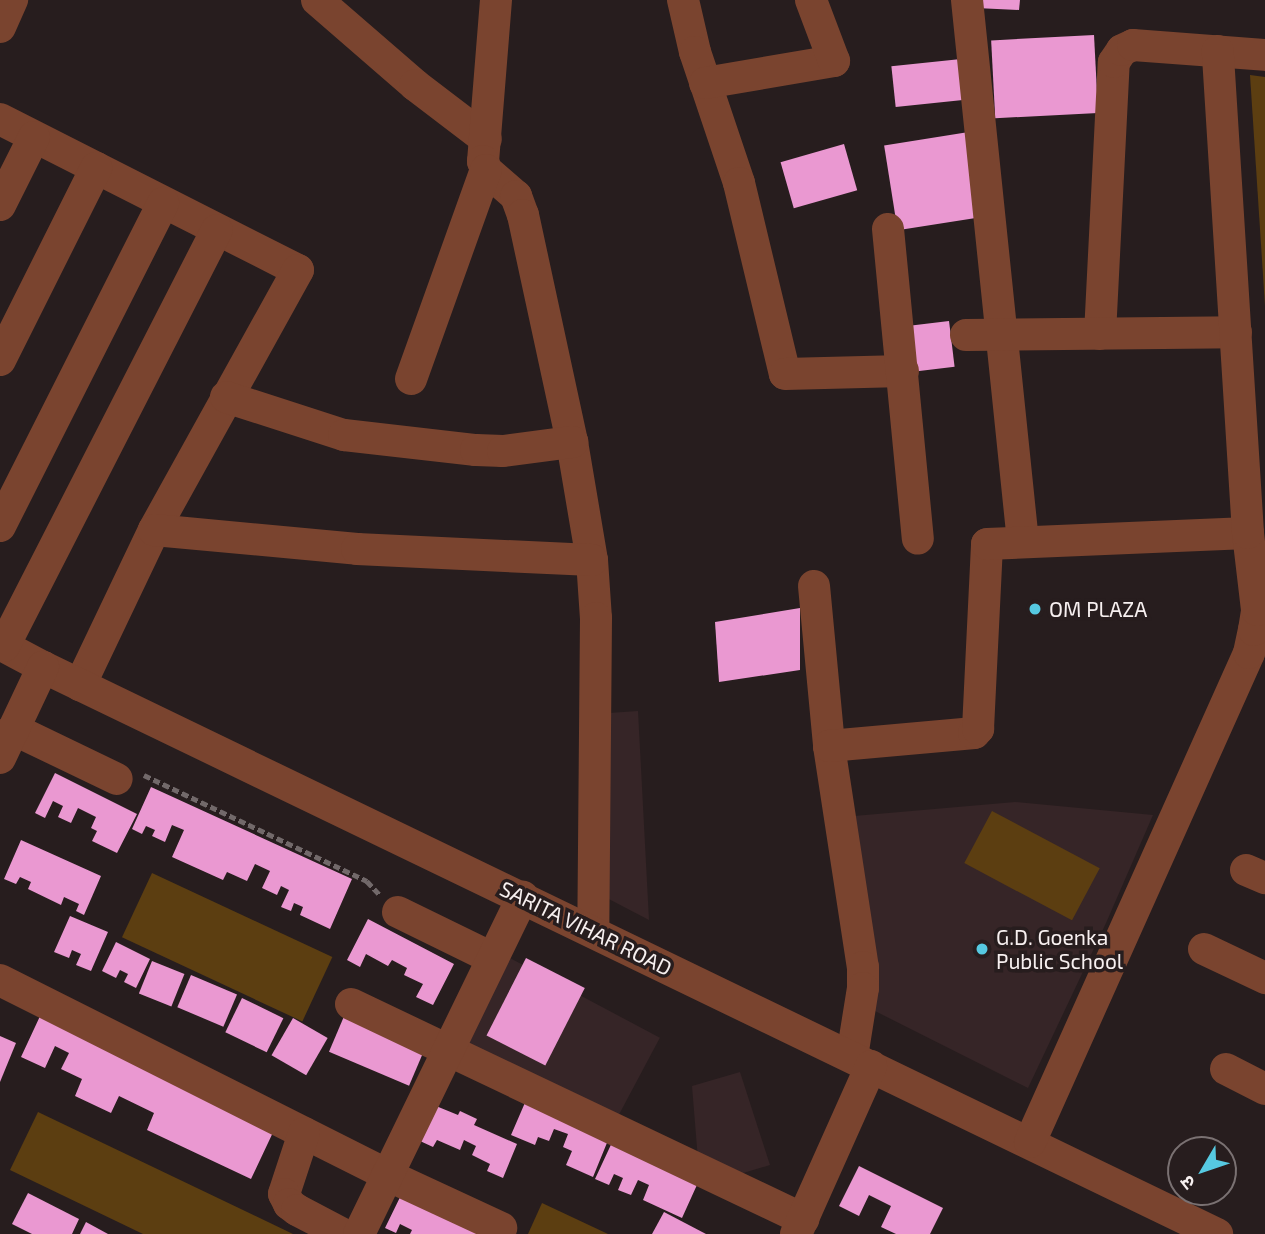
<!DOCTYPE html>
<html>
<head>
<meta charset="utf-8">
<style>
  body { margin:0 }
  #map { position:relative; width:1265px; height:1234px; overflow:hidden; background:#271d1e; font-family:"Exo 2","Noto Sans Devanagari",sans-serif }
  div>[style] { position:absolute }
  .built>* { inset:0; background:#362527; transform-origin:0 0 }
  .green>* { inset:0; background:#5c3e11; transform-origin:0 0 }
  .building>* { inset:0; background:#ea98d1; transform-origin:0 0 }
  .path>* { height:4.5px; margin-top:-2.25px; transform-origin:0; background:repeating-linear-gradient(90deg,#72696a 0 7px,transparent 0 10.5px) }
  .minor>* { height:32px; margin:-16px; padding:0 16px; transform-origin:16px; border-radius:16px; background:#7a442f }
  .dots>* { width:19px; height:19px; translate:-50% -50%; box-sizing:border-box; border:4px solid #271d1e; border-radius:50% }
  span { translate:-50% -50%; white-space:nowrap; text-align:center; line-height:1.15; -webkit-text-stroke:7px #271d1e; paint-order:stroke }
  .poi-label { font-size:21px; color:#f7f0f0 }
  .left { translate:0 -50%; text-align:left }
  .street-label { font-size:21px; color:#f7f0f0 }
  .north { position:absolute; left:1167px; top:1136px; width:70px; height:70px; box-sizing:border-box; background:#271d1e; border:2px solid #7a7172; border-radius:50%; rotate:231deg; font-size:19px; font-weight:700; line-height:28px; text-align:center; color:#f7f0f0 }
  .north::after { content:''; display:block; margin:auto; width:24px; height:32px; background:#56c9e1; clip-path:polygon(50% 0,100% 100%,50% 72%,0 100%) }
</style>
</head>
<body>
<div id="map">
  <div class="built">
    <div style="clip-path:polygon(638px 711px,649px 920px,603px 896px,609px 713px)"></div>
    <div style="clip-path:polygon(1015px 802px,1153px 815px,1106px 923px,1028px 1088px,869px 1008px,854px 816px)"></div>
    <div style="left:508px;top:957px;width:172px;height:102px;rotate:28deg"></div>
    <div style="clip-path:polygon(740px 1072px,770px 1165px,730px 1177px,698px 1160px,692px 1086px)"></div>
  </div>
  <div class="green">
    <div style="clip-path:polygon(1250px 75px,1265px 77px,1265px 306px)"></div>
    <div style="left:992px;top:811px;width:122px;height:59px;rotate:28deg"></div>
    <div style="left:152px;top:873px;width:199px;height:71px;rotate:25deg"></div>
    <div style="clip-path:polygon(38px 1112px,293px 1234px,143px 1234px,10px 1170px)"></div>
    <div style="clip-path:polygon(542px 1203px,608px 1234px,528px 1234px)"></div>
  </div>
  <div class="building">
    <div style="clip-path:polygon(976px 0,1020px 0,1019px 10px,976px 8px)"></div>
    <div style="left:1094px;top:35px;width:78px;height:103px;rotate:87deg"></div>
    <div style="left:961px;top:59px;width:41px;height:70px;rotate:84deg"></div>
    <div style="left:975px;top:131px;width:86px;height:92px;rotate:81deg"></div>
    <div style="left:844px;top:144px;width:48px;height:66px;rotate:74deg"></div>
    <div style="left:949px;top:321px;width:46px;height:44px;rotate:83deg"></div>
    <div style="clip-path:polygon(800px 608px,800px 670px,719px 682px,715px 622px)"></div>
    <div style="clip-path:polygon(55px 773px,137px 814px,117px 853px,92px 841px,97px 831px,91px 828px,96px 817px,78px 808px,71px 823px,58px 817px,63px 806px,53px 801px,45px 818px,35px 813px)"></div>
    <div style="clip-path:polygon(151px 787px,352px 879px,330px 929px,300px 915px,303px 907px,294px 903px,291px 911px,281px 907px,289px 890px,281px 886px,277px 895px,262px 888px,270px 871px,255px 864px,247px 881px,227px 872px,223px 880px,172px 857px,184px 830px,172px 825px,165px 842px,152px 836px,155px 830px,146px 826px,142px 834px,132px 829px)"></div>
    <div style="clip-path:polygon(21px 840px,101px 876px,84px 915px,76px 911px,79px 904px,64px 897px,61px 905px,28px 889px,31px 882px,20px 877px,16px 884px,4px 879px)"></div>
    <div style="clip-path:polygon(70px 916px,108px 932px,91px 971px,76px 965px,81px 954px,72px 950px,69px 958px,54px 952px)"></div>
    <div style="clip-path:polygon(368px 919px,454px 964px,433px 1005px,416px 997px,423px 984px,404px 975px,407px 968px,392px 960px,388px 966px,366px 954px,360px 967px,347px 960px)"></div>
    <div style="clip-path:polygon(116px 942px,150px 959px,136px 988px,124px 982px,128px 974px,120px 970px,116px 978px,102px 971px)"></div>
    <div style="left:526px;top:958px;width:66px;height:87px;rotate:27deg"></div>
    <div style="left:152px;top:961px;width:35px;height:35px;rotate:22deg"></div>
    <div style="left:191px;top:975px;width:50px;height:35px;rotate:23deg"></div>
    <div style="left:242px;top:998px;width:46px;height:38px;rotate:26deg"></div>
    <div style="clip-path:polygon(41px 1014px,276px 1126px,251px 1179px,147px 1130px,154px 1113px,119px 1096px,111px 1113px,75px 1096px,82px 1079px,61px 1069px,69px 1053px,55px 1046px,45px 1068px,21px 1057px)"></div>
    <div style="left:345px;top:1014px;width:87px;height:41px;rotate:23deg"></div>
    <div style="left:293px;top:1018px;width:40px;height:43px;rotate:30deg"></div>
    <div style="clip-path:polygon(0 1036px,16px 1043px,0 1082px)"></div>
    <div style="clip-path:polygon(527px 1098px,611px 1133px,593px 1177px,566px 1165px,572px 1151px,563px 1147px,568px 1134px,554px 1129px,549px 1141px,538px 1137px,535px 1145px,511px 1135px)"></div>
    <div style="clip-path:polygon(436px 1106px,458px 1115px,460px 1111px,477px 1119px,474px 1125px,517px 1144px,503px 1178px,487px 1171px,490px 1164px,472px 1155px,476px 1146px,464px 1140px,460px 1150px,437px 1140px,433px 1147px,420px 1141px)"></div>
    <div style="clip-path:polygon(615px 1136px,701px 1176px,682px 1218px,643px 1200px,649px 1185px,638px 1180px,631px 1195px,618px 1190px,623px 1178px,614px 1174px,609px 1185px,595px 1179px)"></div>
    <div style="clip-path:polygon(859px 1166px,943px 1208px,930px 1234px,896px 1234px,881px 1227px,891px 1206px,869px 1195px,859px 1216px,839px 1206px)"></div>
    <div style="clip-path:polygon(404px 1189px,484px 1234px,410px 1234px,412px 1230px,400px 1224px,396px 1233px,385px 1228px)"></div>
    <div style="clip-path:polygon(28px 1193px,79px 1219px,72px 1234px,32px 1234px,12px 1224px)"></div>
    <div style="clip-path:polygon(664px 1212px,706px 1234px,652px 1234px)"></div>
    <div style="clip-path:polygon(86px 1222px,108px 1234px,80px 1234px)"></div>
  </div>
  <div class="path">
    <div style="left:144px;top:775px;width:247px;rotate:25.4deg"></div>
    <div style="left:367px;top:881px;width:18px;rotate:47deg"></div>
  </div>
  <div class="minor">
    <div style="left:317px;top:0;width:130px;rotate:40.9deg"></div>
    <div style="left:415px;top:85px;width:89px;rotate:37.3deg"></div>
    <div style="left:496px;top:0;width:162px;rotate:94.6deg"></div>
    <div style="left:483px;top:161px;width:9px;rotate:72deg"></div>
    <div style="left:486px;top:170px;width:40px;rotate:41deg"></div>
    <div style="left:516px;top:196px;width:20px;rotate:70deg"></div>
    <div style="left:523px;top:215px;width:232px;rotate:77.8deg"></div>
    <div style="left:572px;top:442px;width:120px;rotate:80.4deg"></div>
    <div style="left:592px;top:560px;width:58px;rotate:86.1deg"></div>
    <div style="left:596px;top:618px;width:314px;rotate:90.5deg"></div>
    <div style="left:683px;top:0;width:53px;rotate:77deg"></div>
    <div style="left:695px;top:52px;width:138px;rotate:71.4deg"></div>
    <div style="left:739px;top:183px;width:196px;rotate:76.5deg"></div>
    <div style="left:785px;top:374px;width:118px;rotate:-1.5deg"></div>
    <div style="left:967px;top:0;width:545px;rotate:84.1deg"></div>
    <div style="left:0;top:27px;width:30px;rotate:-66deg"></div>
    <div style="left:705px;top:83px;width:131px;rotate:-9.7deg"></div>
    <div style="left:834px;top:61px;width:65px;rotate:-110.7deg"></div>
    <div style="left:0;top:119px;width:334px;rotate:26.9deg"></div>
    <div style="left:298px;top:270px;width:297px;rotate:119deg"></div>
    <div style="left:154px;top:530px;width:172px;rotate:115.5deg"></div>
    <div style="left:0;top:205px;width:76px;rotate:-63.4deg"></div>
    <div style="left:888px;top:229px;width:311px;rotate:84.5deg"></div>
    <div style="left:1100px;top:334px;width:272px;rotate:-87.1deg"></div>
    <div style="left:1114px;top:62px;width:14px;rotate:-56deg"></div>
    <div style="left:1122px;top:50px;width:12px;rotate:-24deg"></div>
    <div style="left:1133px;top:45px;width:132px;rotate:4.3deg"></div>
    <div style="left:966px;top:335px;width:270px;rotate:-0.6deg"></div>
    <div style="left:0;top:360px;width:215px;rotate:-63.4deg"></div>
    <div style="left:411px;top:379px;width:222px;rotate:-70.3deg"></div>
    <div style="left:226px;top:397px;width:124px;rotate:17.9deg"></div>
    <div style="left:344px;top:435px;width:133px;rotate:6.5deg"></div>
    <div style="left:476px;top:450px;width:27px;rotate:2deg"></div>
    <div style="left:503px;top:451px;width:70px;rotate:-7.4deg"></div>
    <div style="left:0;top:526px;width:362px;rotate:-63.2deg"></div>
    <div style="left:154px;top:530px;width:204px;rotate:5.3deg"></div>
    <div style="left:357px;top:549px;width:235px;rotate:2.7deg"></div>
    <div style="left:814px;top:586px;width:161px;rotate:84.6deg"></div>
    <div style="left:829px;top:746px;width:224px;rotate:81.3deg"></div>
    <div style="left:863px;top:967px;width:21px;rotate:90deg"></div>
    <div style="left:863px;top:988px;width:70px;rotate:99.1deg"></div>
    <div style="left:0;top:644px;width:49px;rotate:28.1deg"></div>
    <div style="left:43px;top:667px;width:1304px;rotate:25.78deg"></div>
    <div style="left:4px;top:646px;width:467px;rotate:-62.9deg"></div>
    <div style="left:13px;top:729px;width:115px;rotate:25.7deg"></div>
    <div style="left:829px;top:746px;width:146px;rotate:-5.1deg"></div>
    <div style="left:974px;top:733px;width:6px;rotate:-45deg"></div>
    <div style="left:978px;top:729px;width:185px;rotate:-87.2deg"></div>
    <div style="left:987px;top:544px;width:261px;rotate:-2.4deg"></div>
    <div style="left:0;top:758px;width:101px;rotate:-64.7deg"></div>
    <div style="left:1246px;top:870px;width:21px;rotate:23deg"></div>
    <div style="left:398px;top:912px;width:105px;rotate:26.1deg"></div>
    <div style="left:1204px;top:949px;width:68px;rotate:25.4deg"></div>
    <div style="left:0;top:980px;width:433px;rotate:26.7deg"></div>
    <div style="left:387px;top:1175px;width:126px;rotate:24.9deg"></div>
    <div style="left:351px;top:1004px;width:501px;rotate:25.44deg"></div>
    <div style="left:1226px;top:1069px;width:44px;rotate:27.1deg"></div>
    <div style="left:304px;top:1133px;width:64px;rotate:108.2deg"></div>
    <div style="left:284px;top:1194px;width:11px;rotate:63deg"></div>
    <div style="left:289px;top:1204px;width:10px;rotate:37deg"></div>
    <div style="left:297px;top:1210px;width:52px;rotate:27.6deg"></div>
    <div style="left:1030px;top:1142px;width:536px;rotate:-65.87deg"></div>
    <div style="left:1249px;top:653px;width:24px;rotate:-78deg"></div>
    <div style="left:1254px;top:630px;width:20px;rotate:-81deg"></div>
    <div style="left:1257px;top:610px;width:78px;rotate:-96.7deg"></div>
    <div style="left:1248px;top:533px;width:483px;rotate:-93.6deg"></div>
    <div style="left:359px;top:1234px;width:375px;rotate:-64.1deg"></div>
    <div style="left:796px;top:1234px;width:184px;rotate:-65.9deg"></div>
  </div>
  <div class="dots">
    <div style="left:1035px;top:609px;background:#56c9e1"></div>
    <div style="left:982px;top:949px;background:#56c9e1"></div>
  </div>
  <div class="poi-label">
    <span class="left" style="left:1049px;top:609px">OM PLAZA</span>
    <span class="left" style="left:996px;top:949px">G.D. Goenka<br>Public School</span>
  </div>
  <div class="street-label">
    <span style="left:586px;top:928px;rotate:26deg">SARITA VIHAR ROAD</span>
  </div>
  <div class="north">उ</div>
</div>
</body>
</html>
